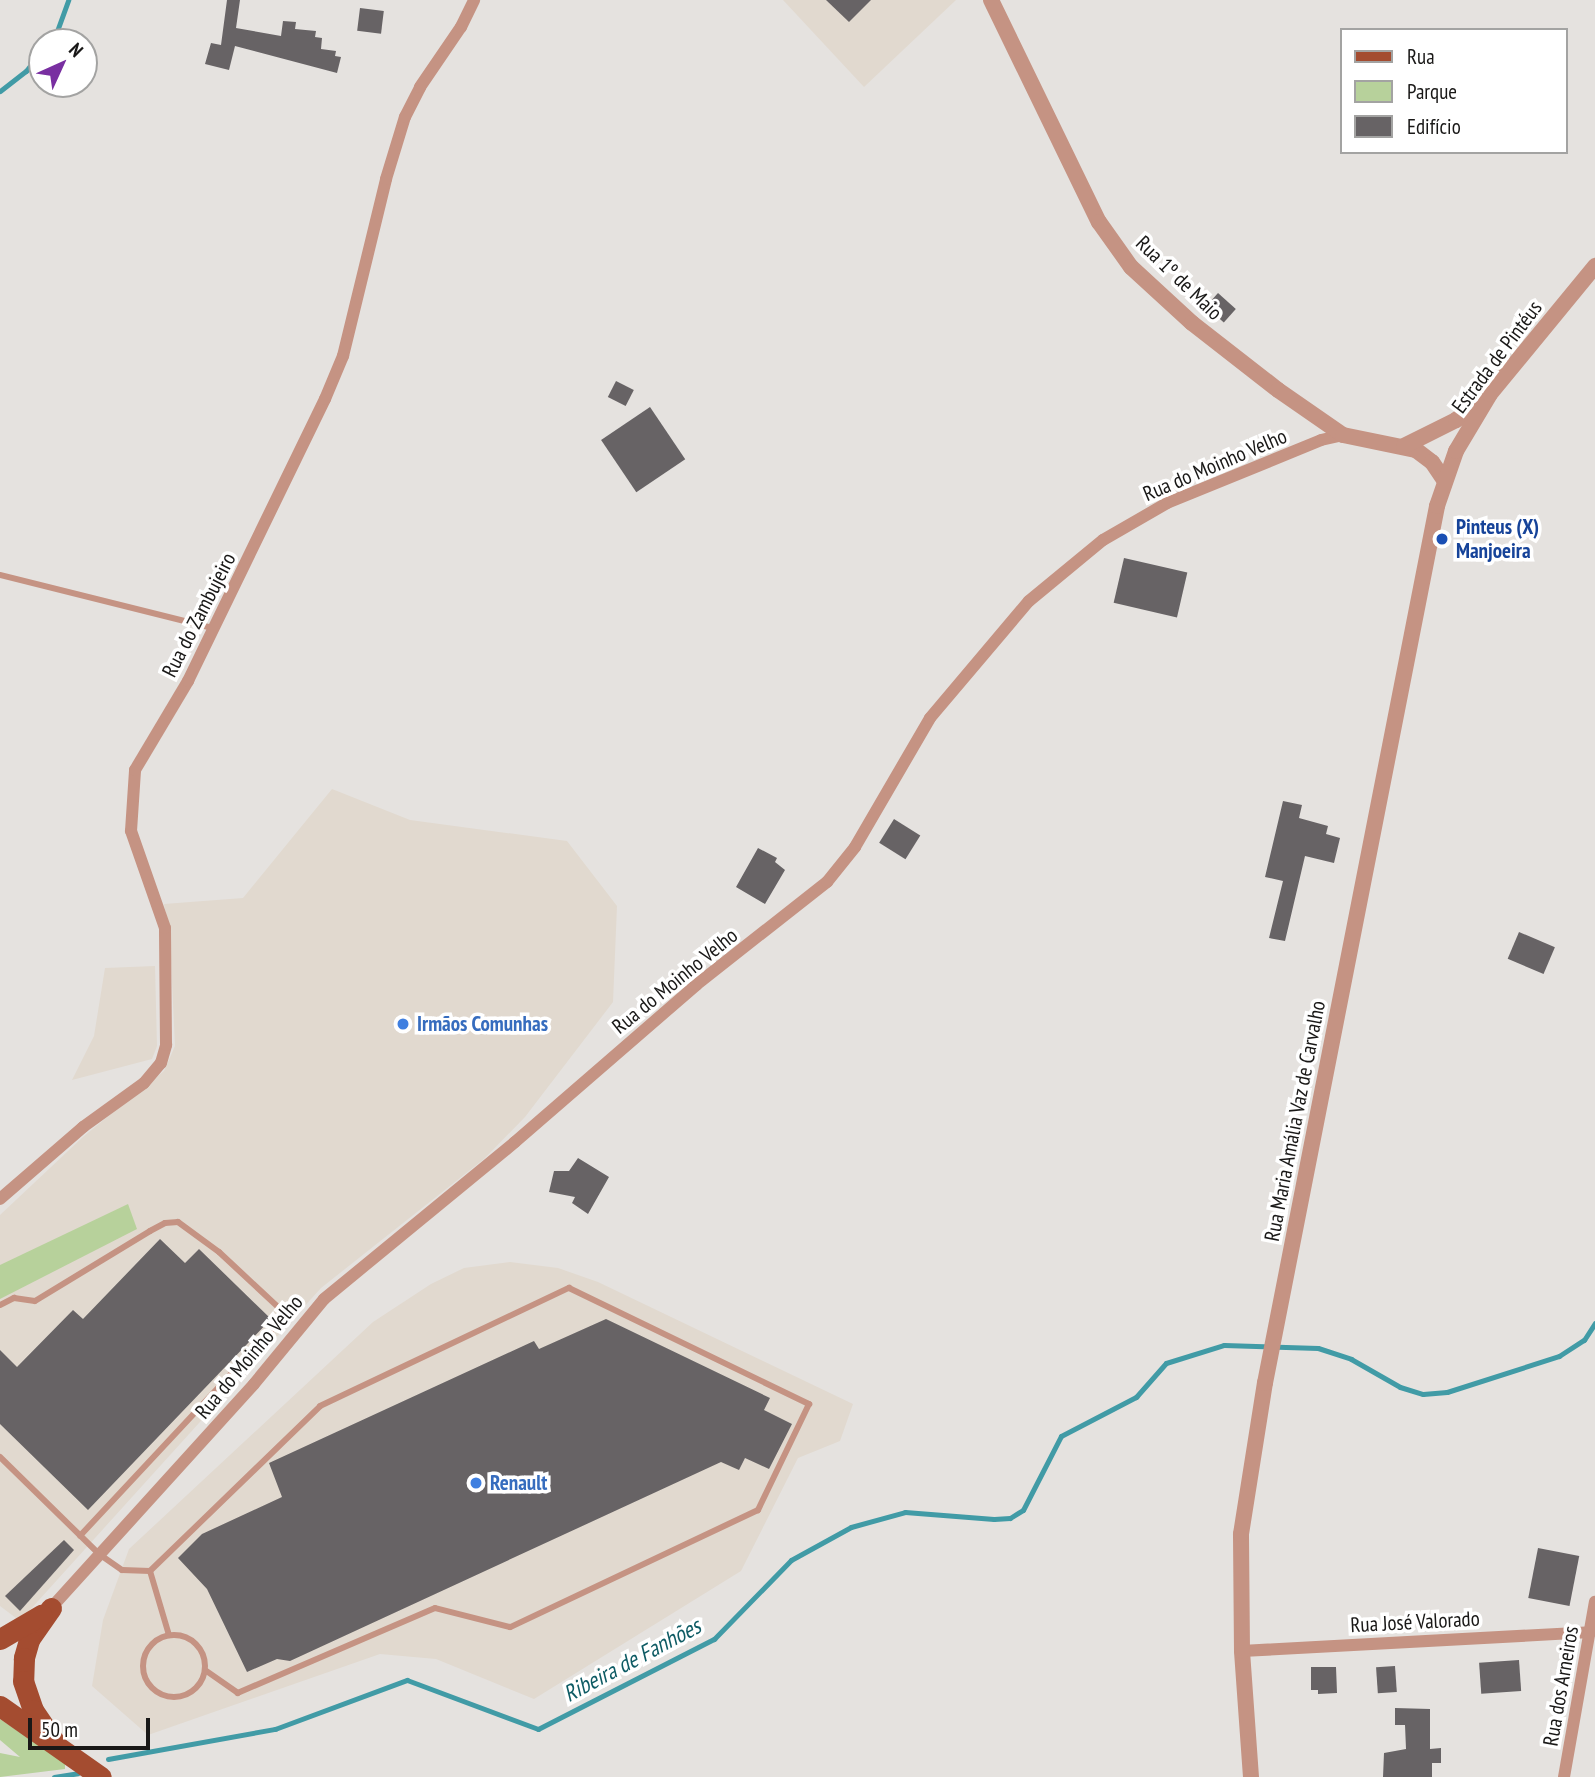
<!DOCTYPE html>
<html>
<head>
<meta charset="utf-8">
<style>
  body { margin:0 }
  #map { position:relative; width:1595px; height:1777px; overflow:hidden; background:#e5e2df; font-family:"PT Sans Narrow",sans-serif }
  div>[style] { position:absolute }
  .built>* { inset:0; background:#e1d9cf }
  .green>* { inset:0; background:#b7d19b }
  .stream>* { height:5px; margin:-2.5px; padding:0 2.5px; transform-origin:2.5px; border-radius:2.5px; background:#419ba6 }
  .building>* { inset:0; background:#676365; transform-origin:0 0 }
  .service>* { height:6px; margin:-3px; padding:0 3px; transform-origin:3px; border-radius:3px; background:#c59383 }
  .service>.ring { margin:-3px; padding:0; box-sizing:content-box; background:none; border:6px solid #c59383; border-radius:50% }
  .minor>* { height:12px; margin:-6px; padding:0 6px; transform-origin:6px; border-radius:6px; background:#c59383 }
  .tertiary>* { height:16px; margin:-8px; padding:0 8px; transform-origin:8px; border-radius:8px; background:#c59383 }
  .primary>* { height:21px; margin:-10.5px; padding:0 10.5px; transform-origin:10.5px; border-radius:10.5px; background:#a44c30 }
  .dots>* { width:19px; height:19px; translate:-50% -50%; box-sizing:border-box; border:4px solid #fff; border-radius:50% }
  span { translate:-50% -50%; white-space:nowrap; text-align:center; line-height:1.15; -webkit-text-stroke:7px #fff; paint-order:stroke }
  .street-label { font-size:21px; color:#191817 }
  .transit-label { font-size:21px; color:#164399; font-weight:700 }
  .left { translate:0 -50%; text-align:left }
  .shop-label { font-size:21px; color:#366cbe; font-weight:700 }
  .water-label { font-size:23px; color:#0e5b64; font-style:italic }
  .legend { position:absolute; left:1340px; top:28px; width:228px; height:126px; box-sizing:border-box; background:#fff; border:2px solid #a3a3a2; margin:0; padding:9px 12px; list-style:none; font-size:21px; color:#191817 }
  .legend li { display:flex; align-items:center; gap:14px; height:35px }
  .legend b { width:35px; border:2px solid #a3a3a2 }
  .north { position:absolute; left:28px; top:28px; width:70px; height:70px; box-sizing:border-box; background:#fff; border:2px solid #a3a3a2; border-radius:50%; rotate:45deg; font-size:19px; font-weight:700; line-height:28px; text-align:center; color:#191817 }
  .north::after { content:''; display:block; margin:auto; width:24px; height:32px; background:#792fa1; clip-path:polygon(50% 0,100% 100%,50% 72%,0 100%) }
  .scale { position:absolute; left:28px; top:1718px; width:122px; height:32px; box-sizing:border-box; border:4px solid #191817; border-top:0; padding-left:9px; font-size:21px; line-height:24px; white-space:nowrap; color:#191817; -webkit-text-stroke:5px #fff; paint-order:stroke }
</style>
</head>
<body>
<div id="map">
  <div class="built">
    <div style="clip-path:polygon(783px 0,956px 0,864px 87px)"></div>
    <div style="clip-path:polygon(332px 789px,410px 820px,567px 841px,617px 906px,613px 1002px,525px 1117px,484px 1159px,321px 1288px,20px 1621px,0 1606px,0 1215px,84px 1136px,164px 1071px,175px 1046px,170px 939px,164px 904px,243px 898px)"></div>
    <div style="clip-path:polygon(155px 966px,157px 1046px,152px 1059px,72px 1080px,94px 1036px,105px 968px)"></div>
    <div style="clip-path:polygon(510px 1262px,558px 1268px,598px 1282px,853px 1404px,840px 1441px,798px 1458px,741px 1571px,534px 1699px,436px 1659px,380px 1654px,148px 1735px,92px 1686px,103px 1620px,129px 1549px,373px 1322px,431px 1284px,464px 1268px)"></div>
  </div>
  <div class="green">
    <div style="clip-path:polygon(128px 1204px,137px 1229px,0 1299px,0 1265px)"></div>
    <div style="clip-path:polygon(0 1719px,65px 1763px,65px 1769px,0 1777px,0 1753px,20px 1757px,0 1740px)"></div>
  </div>
  <div class="stream">
    <div style="left:48px;top:42px;width:14px;rotate:-51deg"></div>
    <div style="left:57px;top:31px;width:33px;rotate:-70deg"></div>
    <div style="left:0;top:91px;width:33px;rotate:-38deg"></div>
    <div style="left:26px;top:71px;width:26px;rotate:-53deg"></div>
    <div style="left:108px;top:1759px;width:170px;rotate:-10.2deg"></div>
    <div style="left:275px;top:1729px;width:141px;rotate:-20.4deg"></div>
    <div style="left:407px;top:1680px;width:140px;rotate:20.5deg"></div>
    <div style="left:538px;top:1729px;width:198px;rotate:-27.1deg"></div>
    <div style="left:714px;top:1639px;width:110px;rotate:-45.7deg"></div>
    <div style="left:791px;top:1560px;width:68px;rotate:-28.8deg"></div>
    <div style="left:851px;top:1527px;width:56px;rotate:-15.5deg"></div>
    <div style="left:905px;top:1512px;width:89px;rotate:4.5deg"></div>
    <div style="left:994px;top:1519px;width:16px;rotate:-4deg"></div>
    <div style="left:1010px;top:1518px;width:15px;rotate:-32deg"></div>
    <div style="left:1023px;top:1510px;width:83px;rotate:-62.8deg"></div>
    <div style="left:1061px;top:1436px;width:85px;rotate:-27.5deg"></div>
    <div style="left:1136px;top:1397px;width:45px;rotate:-48.6deg"></div>
    <div style="left:1166px;top:1363px;width:61px;rotate:-17.2deg"></div>
    <div style="left:1224px;top:1345px;width:94px;rotate:1.8deg"></div>
    <div style="left:1318px;top:1348px;width:35px;rotate:18deg"></div>
    <div style="left:1351px;top:1359px;width:56px;rotate:29.7deg"></div>
    <div style="left:1400px;top:1387px;width:24px;rotate:17deg"></div>
    <div style="left:1423px;top:1394px;width:24px;rotate:-5deg"></div>
    <div style="left:1447px;top:1392px;width:118px;rotate:-17.8deg"></div>
    <div style="left:1559px;top:1356px;width:30px;rotate:-33deg"></div>
    <div style="left:1584px;top:1340px;width:20px;rotate:-57deg"></div>
    <div style="left:54px;top:1777px;width:24px;rotate:-9deg"></div>
  </div>
  <div class="building">
    <div style="clip-path:polygon(227px 0,240px 0,236px 28px,281px 36px,283px 21px,296px 22px,295px 29px,316px 31px,315px 37px,322px 38px,321px 49px,336px 51px,335px 56px,341px 57px,337px 73px,235px 46px,229px 70px,205px 64px,211px 43px,221px 45px)"></div>
    <div style="clip-path:polygon(826px 0,871px 0,849px 22px)"></div>
    <div style="left:360px;top:8px;width:24px;height:23px;rotate:7deg"></div>
    <div style="left:1218px;top:293px;width:24px;height:18px;rotate:42deg"></div>
    <div style="left:616px;top:381px;width:20px;height:18px;rotate:27deg"></div>
    <div style="left:650px;top:407px;width:63px;height:59px;rotate:56deg"></div>
    <div style="left:1124px;top:558px;width:65px;height:46px;rotate:13deg"></div>
    <div style="clip-path:polygon(1283px 801px,1302px 805px,1299px 818px,1328px 826px,1326px 834px,1340px 838px,1334px 863px,1305px 856px,1285px 941px,1269px 938px,1283px 881px,1265px 877px)"></div>
    <div style="left:894px;top:819px;width:31px;height:28px;rotate:32deg"></div>
    <div style="clip-path:polygon(758px 848px,777px 858px,775px 862px,785px 870px,765px 904px,736px 887px)"></div>
    <div style="left:1519px;top:932px;width:39px;height:29px;rotate:23deg"></div>
    <div style="clip-path:polygon(578px 1158px,609px 1177px,588px 1214px,572px 1203px,575px 1197px,549px 1192px,554px 1171px,569px 1171px)"></div>
    <div style="clip-path:polygon(160px 1239px,185px 1263px,199px 1249px,271px 1319px,88px 1510px,0 1424px,0 1350px,17px 1367px,73px 1310px,83px 1319px)"></div>
    <div style="clip-path:polygon(606px 1319px,770px 1398px,764px 1410px,792px 1424px,769px 1469px,745px 1458px,739px 1470px,721px 1462px,290px 1661px,277px 1659px,247px 1672px,207px 1589px,178px 1558px,202px 1534px,282px 1497px,269px 1463px,534px 1341px,539px 1349px)"></div>
    <div style="clip-path:polygon(64px 1540px,74px 1550px,20px 1611px,5px 1596px)"></div>
    <div style="left:1538px;top:1548px;width:42px;height:51px;rotate:11deg"></div>
    <div style="left:1519px;top:1660px;width:31px;height:40px;rotate:86deg"></div>
    <div style="left:1395px;top:1666px;width:26px;height:19px;rotate:86deg"></div>
    <div style="clip-path:polygon(1311px 1667px,1336px 1667px,1337px 1693px,1318px 1694px,1318px 1690px,1311px 1690px)"></div>
    <div style="clip-path:polygon(1395px 1708px,1430px 1709px,1430px 1749px,1441px 1748px,1441px 1763px,1432px 1763px,1432px 1777px,1383px 1777px,1384px 1753px,1406px 1749px,1405px 1725px,1395px 1725px)"></div>
  </div>
  <div class="service">
    <div style="left:0;top:575px;width:219px;rotate:14deg"></div>
    <div style="left:0;top:1305px;width:16px;rotate:-27deg"></div>
    <div style="left:14px;top:1298px;width:21px;rotate:8deg"></div>
    <div style="left:35px;top:1301px;width:135px;rotate:-31.3deg"></div>
    <div style="left:150px;top:1231px;width:17px;rotate:-28deg"></div>
    <div style="left:165px;top:1223px;width:13px;rotate:-4deg"></div>
    <div style="left:178px;top:1222px;width:51px;rotate:36.2deg"></div>
    <div style="left:219px;top:1252px;width:82px;rotate:43deg"></div>
    <div style="left:279px;top:1308px;width:8px;rotate:83deg"></div>
    <div style="left:280px;top:1316px;width:17px;rotate:121deg"></div>
    <div style="left:271px;top:1331px;width:280px;rotate:133deg"></div>
    <div style="left:0;top:1457px;width:139px;rotate:44.4deg"></div>
    <div style="left:99px;top:1554px;width:28px;rotate:35deg"></div>
    <div style="left:122px;top:1570px;width:28px;rotate:2deg"></div>
    <div style="left:150px;top:1571px;width:237px;rotate:-44.1deg"></div>
    <div style="left:320px;top:1406px;width:276px;rotate:-25.4deg"></div>
    <div style="left:569px;top:1288px;width:267px;rotate:25.8deg"></div>
    <div style="left:809px;top:1404px;width:118px;rotate:115.7deg"></div>
    <div style="left:758px;top:1510px;width:274px;rotate:154.7deg"></div>
    <div style="left:510px;top:1627px;width:77px;rotate:-165.8deg"></div>
    <div style="left:435px;top:1608px;width:215px;rotate:156.7deg"></div>
    <div style="left:238px;top:1693px;width:40px;rotate:-145.1deg"></div>
    <div style="left:150px;top:1571px;width:67px;rotate:73.5deg"></div>
    <div class="ring" style="left:143px;top:1635px;width:56px;height:56px"></div>
  </div>
  <div class="minor">
    <div style="left:0;top:1199px;width:110px;rotate:-40.9deg"></div>
    <div style="left:83px;top:1127px;width:75px;rotate:-35.8deg"></div>
    <div style="left:144px;top:1083px;width:26px;rotate:-50deg"></div>
    <div style="left:161px;top:1063px;width:19px;rotate:-74deg"></div>
    <div style="left:166px;top:1045px;width:117px;rotate:-90.5deg"></div>
    <div style="left:165px;top:928px;width:103px;rotate:-109.3deg"></div>
    <div style="left:131px;top:831px;width:61px;rotate:-86.2deg"></div>
    <div style="left:135px;top:770px;width:104px;rotate:-59.2deg"></div>
    <div style="left:188px;top:681px;width:314px;rotate:-64.1deg"></div>
    <div style="left:325px;top:399px;width:47px;rotate:-67.3deg"></div>
    <div style="left:343px;top:356px;width:182px;rotate:-76.3deg"></div>
    <div style="left:386px;top:179px;width:65px;rotate:-73deg"></div>
    <div style="left:405px;top:117px;width:34px;rotate:-63deg"></div>
    <div style="left:420px;top:87px;width:73px;rotate:-55.7deg"></div>
    <div style="left:461px;top:27px;width:30px;rotate:-64deg"></div>
    <div style="left:51px;top:1608px;width:302px;rotate:-47.8deg"></div>
    <div style="left:254px;top:1384px;width:110px;rotate:-50.5deg"></div>
    <div style="left:324px;top:1299px;width:247px;rotate:-39.4deg"></div>
    <div style="left:515px;top:1142px;width:240px;rotate:-40.9deg"></div>
    <div style="left:696px;top:985px;width:167px;rotate:-38.2deg"></div>
    <div style="left:827px;top:882px;width:45px;rotate:-51.3deg"></div>
    <div style="left:855px;top:847px;width:149px;rotate:-59.8deg"></div>
    <div style="left:930px;top:718px;width:153px;rotate:-49.8deg"></div>
    <div style="left:1029px;top:601px;width:96px;rotate:-39.5deg"></div>
    <div style="left:1103px;top:540px;width:74px;rotate:-30deg"></div>
    <div style="left:1167px;top:503px;width:166px;rotate:-22.2deg"></div>
    <div style="left:1321px;top:440px;width:23px;rotate:-13deg"></div>
    <div style="left:1242px;top:1651px;width:349px;rotate:-3.1deg"></div>
    <div style="left:1564px;top:1777px;width:178px;rotate:-80deg"></div>
  </div>
  <div class="tertiary">
    <div style="left:991px;top:0;width:247px;rotate:64.1deg"></div>
    <div style="left:1099px;top:222px;width:55px;rotate:54.6deg"></div>
    <div style="left:1131px;top:267px;width:83px;rotate:42.6deg"></div>
    <div style="left:1192px;top:323px;width:109px;rotate:37.9deg"></div>
    <div style="left:1278px;top:390px;width:79px;rotate:34.7deg"></div>
    <div style="left:1343px;top:435px;width:75px;rotate:11.6deg"></div>
    <div style="left:1416px;top:450px;width:20px;rotate:37deg"></div>
    <div style="left:1432px;top:462px;width:22px;rotate:56deg"></div>
    <div style="left:1404px;top:446px;width:58px;rotate:-26.6deg"></div>
    <div style="left:1456px;top:420px;width:30px;rotate:-37deg"></div>
    <div style="left:1251px;top:1777px;width:126px;rotate:-94.1deg"></div>
    <div style="left:1242px;top:1651px;width:117px;rotate:-90.5deg"></div>
    <div style="left:1241px;top:1534px;width:153px;rotate:-81deg"></div>
    <div style="left:1265px;top:1383px;width:894px;rotate:-78.9deg"></div>
    <div style="left:1437px;top:506px;width:58px;rotate:-70.9deg"></div>
    <div style="left:1456px;top:451px;width:66px;rotate:-59.2deg"></div>
    <div style="left:1490px;top:394px;width:166px;rotate:-50.6deg"></div>
  </div>
  <div class="primary">
    <div style="left:51px;top:1608px;width:39px;rotate:125deg"></div>
    <div style="left:29px;top:1640px;width:19px;rotate:106deg"></div>
    <div style="left:24px;top:1658px;width:23px;rotate:92deg"></div>
    <div style="left:23px;top:1681px;width:31px;rotate:71deg"></div>
    <div style="left:33px;top:1710px;width:40px;rotate:56deg"></div>
    <div style="left:0;top:1639px;width:48px;rotate:-30.3deg"></div>
    <div style="left:0;top:1706px;width:123px;rotate:35.1deg"></div>
  </div>
  <div class="dots">
    <div style="left:1442px;top:539px;background:#1a4fb4"></div>
    <div style="left:403px;top:1024px;background:#3f7fe0"></div>
    <div style="left:476px;top:1483px;background:#3f7fe0"></div>
  </div>
  <div class="street-label">
    <span style="left:1179px;top:278px;rotate:44deg">Rua 1º de Maio</span>
    <span style="left:1497px;top:357px;rotate:-53deg">Estrada de Pintéus</span>
    <span style="left:1215px;top:465px;rotate:-23deg">Rua do Moinho Velho</span>
    <span style="left:199px;top:615px;rotate:-63deg">Rua do Zambujeiro</span>
    <span style="left:675px;top:981px;rotate:-39deg">Rua do Moinho Velho</span>
    <span style="left:1295px;top:1121px;rotate:-79deg">Rua Maria Amália Vaz de Carvalho</span>
    <span style="left:249px;top:1357px;rotate:-50deg">Rua do Moinho Velho</span>
    <span style="left:1415px;top:1622px;rotate:-3deg">Rua José Valorado</span>
    <span style="left:1561px;top:1686px;rotate:-80deg">Rua dos Arneiros</span>
  </div>
  <div class="transit-label">
    <span class="left" style="left:1456px;top:539px">Pinteus (X)<br>Manjoeira</span>
  </div>
  <div class="shop-label">
    <span class="left" style="left:417px;top:1024px">Irmãos Comunhas</span>
    <span class="left" style="left:490px;top:1483px">Renault</span>
  </div>
  <div class="water-label">
    <span style="left:632px;top:1660px;rotate:-28deg">Ribeira de Fanhões</span>
  </div>
  <ul class="legend">
  <li><b style="height:9px;background:#a44c30"></b>Rua</li>
  <li><b style="height:19px;background:#b7d19b"></b>Parque</li>
  <li><b style="height:19px;background:#676365"></b>Edifício</li>
  </ul>
  <div class="north">N</div>
  <div class="scale">50 m</div>
</div>
</body>
</html>
